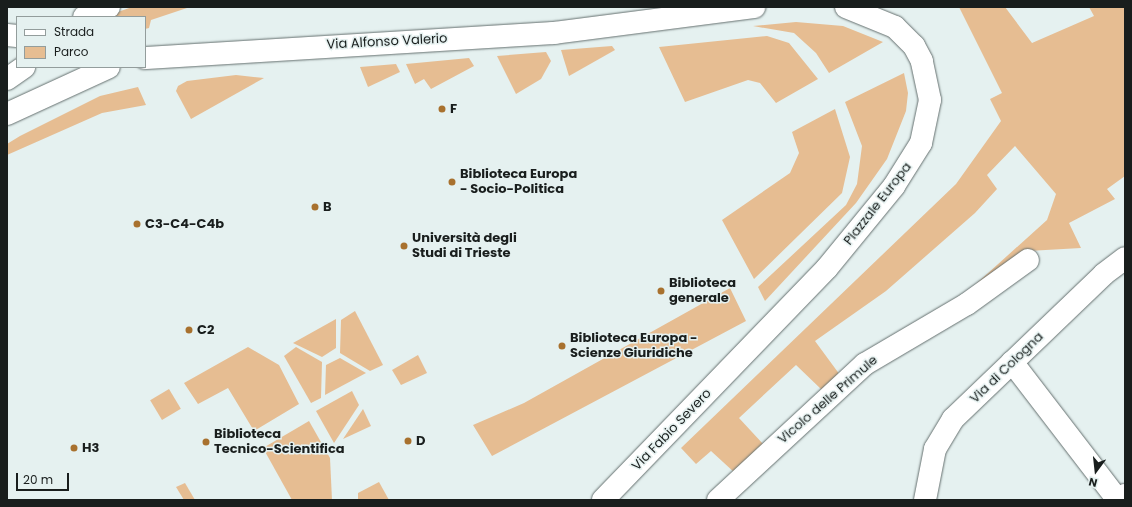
<!DOCTYPE html>
<html>
<head>
<meta charset="utf-8">
<style>
  body { margin:0 }
  #map { position:relative; width:1132px; height:507px; overflow:hidden; background:#e5f1f0; font-family:Poppins,sans-serif }
  div>[style] { position:absolute }
  .green>* { inset:0; background:#e6bd92; transform-origin:0 0 }
  .roads { filter:drop-shadow(0 0 1px #65706f) drop-shadow(0 0 1px #65706f) }
  .minor>* { height:22px; margin:-11px; padding:0 11px; transform-origin:11px; border-radius:11px; background:#fff }
  .major>* { height:22px; margin:-11px; padding:0 11px; transform-origin:11px; border-radius:11px; background:#fff }
  .dots>* { width:11px; height:11px; translate:-50% -50%; box-sizing:border-box; border:2px solid #e5f1f0; border-radius:50% }
  span { translate:-50% -50%; white-space:nowrap; text-align:center; line-height:1.15; -webkit-text-stroke:3px #e5f1f0; paint-order:stroke }
  .street-label { font-size:13px; color:#191e1d }
  .poi-label { font-size:13px; color:#191e1d; font-weight:700 }
  .left { translate:0 -50%; text-align:left }
  .frame { position:absolute; inset:0; border:8px solid #191e1d; pointer-events:none }
  .legend { position:absolute; left:16px; top:16px; width:130px; height:52px; box-sizing:border-box; background:#e5f1f0; border:1px solid #939d9c; margin:0; padding:5px 7px; list-style:none; font-size:12px; color:#191e1d }
  .legend li { display:flex; align-items:center; gap:8px; height:20px }
  .legend b { width:20px; border:1px solid #939d9c }
  .north { position:absolute; left:1076px; top:451px; width:40px; height:40px; -webkit-text-stroke:3px #e5f1f0; paint-order:stroke; rotate:195deg; font-size:11px; font-weight:700; line-height:16px; text-align:center; color:#191e1d }
  .north::after { content:''; display:block; margin:auto; width:14px; height:18px; background:#191e1d; clip-path:polygon(50% 0,100% 100%,50% 72%,0 100%) }
  .scale { position:absolute; left:16px; top:473px; width:53px; height:18px; box-sizing:border-box; border:2px solid #191e1d; border-top:0; padding-left:5px; font-size:12px; line-height:14px; white-space:nowrap; color:#191e1d; -webkit-text-stroke:3px #e5f1f0; paint-order:stroke }
</style>
</head>
<body>
<div id="map">
  <div class="green">
    <div style="clip-path:polygon(132px 7px,190px 7px,151px 20px,149px 28px,145px 29px,145px 17px,104px 17px)"></div>
    <div style="clip-path:polygon(959px 7px,1005px 7px,1032px 43px,1094px 16px,1089px 7px,1125px 7px,1125px 176px,1107px 189px,1115px 199px,1069px 223px,1081px 248px,1028px 251px,957px 301px,1047px 220px,1056px 194px,1015px 146px,987px 175px,997px 189px,975px 213px,886px 291px,815px 341px,840px 375px,822px 390px,796px 365px,739px 418px,764px 445px,735px 473px,711px 451px,696px 464px,681px 448px,956px 184px,1001px 121px,990px 99px,1002px 93px)"></div>
    <div style="clip-path:polygon(796px 22px,843px 26px,883px 42px,829px 73px,816px 53px,794px 33px,753px 26px)"></div>
    <div style="clip-path:polygon(767px 36px,789px 43px,818px 79px,776px 103px,760px 83px,748px 80px,685px 102px,659px 47px)"></div>
    <div style="clip-path:polygon(612px 46px,615px 50px,569px 76px,561px 50px)"></div>
    <div style="clip-path:polygon(546px 52px,551px 61px,541px 79px,516px 94px,497px 56px)"></div>
    <div style="clip-path:polygon(469px 58px,474px 66px,431px 89px,424px 79px,415px 84px,406px 64px)"></div>
    <div style="clip-path:polygon(396px 64px,400px 72px,368px 87px,360px 67px)"></div>
    <div style="clip-path:polygon(904px 73px,908px 93px,906px 111px,887px 159px,856px 203px,765px 301px,758px 287px,846px 205px,857px 184px,862px 146px,845px 102px)"></div>
    <div style="clip-path:polygon(236px 75px,264px 78px,191px 119px,176px 91px,178px 86px,187px 81px)"></div>
    <div style="clip-path:polygon(138px 87px,146px 105px,102px 113px,7px 155px,7px 144px,20px 136px,100px 96px)"></div>
    <div style="clip-path:polygon(835px 109px,850px 157px,842px 193px,754px 279px,722px 220px,790px 173px,799px 153px,792px 132px)"></div>
    <div style="clip-path:polygon(730px 288px,746px 321px,492px 456px,473px 425px,524px 403px)"></div>
    <div style="clip-path:polygon(355px 311px,383px 365px,370px 371px,340px 353px,341px 320px)"></div>
    <div style="clip-path:polygon(336px 319px,336px 348px,322px 357px,293px 343px)"></div>
    <div style="clip-path:polygon(248px 347px,279px 365px,299px 404px,254px 431px,228px 388px,198px 404px,184px 383px)"></div>
    <div style="clip-path:polygon(296px 347px,322px 362px,321px 398px,311px 403px,284px 356px)"></div>
    <div style="clip-path:polygon(418px 355px,427px 373px,401px 385px,392px 370px)"></div>
    <div style="clip-path:polygon(340px 358px,366px 373px,325px 395px,326px 365px)"></div>
    <div style="left:169px;top:389px;width:23px;height:22px;rotate:59deg"></div>
    <div style="clip-path:polygon(352px 391px,359px 405px,334px 443px,316px 411px)"></div>
    <div style="clip-path:polygon(363px 409px,371px 426px,343px 439px)"></div>
    <div style="clip-path:polygon(309px 421px,330px 458px,332px 500px,292px 500px,263px 448px)"></div>
    <div style="clip-path:polygon(379px 482px,389px 500px,358px 500px,358px 493px)"></div>
    <div style="clip-path:polygon(185px 483px,195px 500px,184px 500px,176px 487px)"></div>
  </div>
  <div class="roads">
    <div class="minor">
      <div style="left:84px;top:17px;width:27px;rotate:-22deg"></div>
      <div style="left:7px;top:35px;width:10px;rotate:6deg"></div>
      <div style="left:7px;top:79px;width:21px;rotate:-35deg"></div>
      <div style="left:1012px;top:362px;width:173px;rotate:52.5deg"></div>
      <div style="left:718px;top:500px;width:200px;rotate:-42.8deg"></div>
      <div style="left:865px;top:364px;width:118px;rotate:-30.5deg"></div>
      <div style="left:967px;top:304px;width:75px;rotate:-35.8deg"></div>
    </div>
    <div class="major">
      <div style="left:145px;top:58px;width:410px;rotate:-3.5deg"></div>
      <div style="left:554px;top:33px;width:202px;rotate:-7.4deg"></div>
      <div style="left:7px;top:114px;width:112px;rotate:-24.7deg"></div>
      <div style="left:603px;top:500px;width:322px;rotate:-46deg"></div>
      <div style="left:827px;top:268px;width:106px;rotate:-50.7deg"></div>
      <div style="left:894px;top:186px;width:51px;rotate:-57.9deg"></div>
      <div style="left:921px;top:143px;width:44px;rotate:-78.2deg"></div>
      <div style="left:930px;top:100px;width:40px;rotate:-102deg"></div>
      <div style="left:922px;top:61px;width:17px;rotate:-118deg"></div>
      <div style="left:914px;top:46px;width:27px;rotate:-135deg"></div>
      <div style="left:895px;top:27px;width:53px;rotate:-157.8deg"></div>
      <div style="left:925px;top:500px;width:52px;rotate:-78.9deg"></div>
      <div style="left:935px;top:449px;width:35px;rotate:-59deg"></div>
      <div style="left:953px;top:419px;width:209px;rotate:-43.8deg"></div>
      <div style="left:1104px;top:274px;width:26px;rotate:-37deg"></div>
      <div style="left:1116px;top:500px;width:10px;rotate:-29deg"></div>
    </div>
  </div>
  <div class="dots">
    <div style="left:442px;top:109px;background:#a8712e"></div>
    <div style="left:452px;top:182px;background:#a8712e"></div>
    <div style="left:315px;top:207px;background:#a8712e"></div>
    <div style="left:137px;top:224px;background:#a8712e"></div>
    <div style="left:404px;top:246px;background:#a8712e"></div>
    <div style="left:661px;top:291px;background:#a8712e"></div>
    <div style="left:189px;top:330px;background:#a8712e"></div>
    <div style="left:562px;top:346px;background:#a8712e"></div>
    <div style="left:408px;top:441px;background:#a8712e"></div>
    <div style="left:206px;top:442px;background:#a8712e"></div>
    <div style="left:74px;top:448px;background:#a8712e"></div>
  </div>
  <div class="street-label">
    <span style="left:387px;top:42px;rotate:-3deg">Via Alfonso Valerio</span>
    <span style="left:878px;top:204px;rotate:-52deg">Piazzale Europa</span>
    <span style="left:1007px;top:368px;rotate:-44deg">Via di Cologna</span>
    <span style="left:828px;top:400px;rotate:-41deg">Vicolo delle Primule</span>
    <span style="left:672px;top:430px;rotate:-46deg">Via Fabio Severo</span>
  </div>
  <div class="poi-label">
    <span class="left" style="left:450px;top:109px">F</span>
    <span class="left" style="left:460px;top:182px">Biblioteca Europa<br>- Socio-Politica</span>
    <span class="left" style="left:323px;top:207px">B</span>
    <span class="left" style="left:145px;top:224px">C3-C4-C4b</span>
    <span class="left" style="left:412px;top:246px">Università degli<br>Studi di Trieste</span>
    <span class="left" style="left:669px;top:291px">Biblioteca<br>generale</span>
    <span class="left" style="left:197px;top:330px">C2</span>
    <span class="left" style="left:570px;top:346px">Biblioteca Europa -<br>Scienze Giuridiche</span>
    <span class="left" style="left:214px;top:442px">Biblioteca<br>Tecnico-Scientifica</span>
    <span class="left" style="left:416px;top:441px">D</span>
    <span class="left" style="left:82px;top:448px">H3</span>
  </div>
  <div class="frame"></div>
  <ul class="legend">
  <li><b style="height:5px;background:#fff"></b>Strada</li>
  <li><b style="height:11px;background:#e6bd92"></b>Parco</li>
  </ul>
  <div class="north">N</div>
  <div class="scale">20 m</div>
</div>
</body>
</html>
